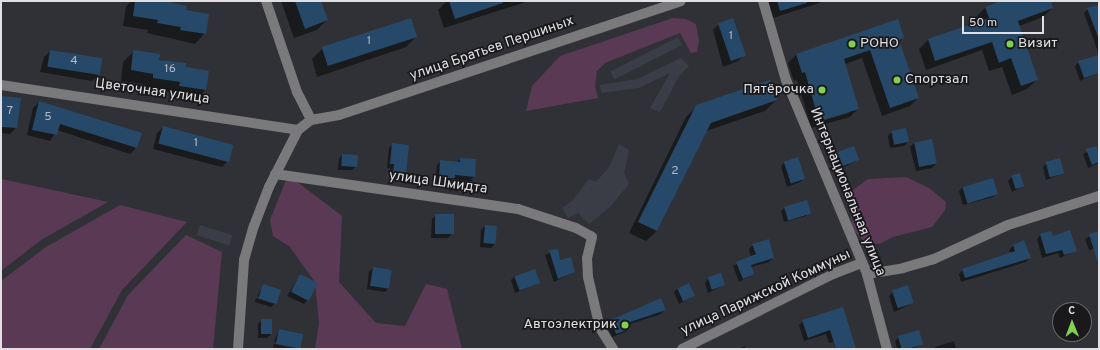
<!DOCTYPE html>
<html>
<head>
<meta charset="utf-8">
<style>
  body { margin:0 }
  #map { position:relative; width:1100px; height:350px; overflow:hidden; background:#303136; font-family:Overpass,sans-serif }
  div>[style] { position:absolute }
  .built>* { inset:0; background:#3a3c46; transform-origin:0 0 }
  .green>* { inset:0; background:#5a3955 }
  .shadow>* { inset:0; background:#0007 }
  .building>* { inset:0; background:#264969; transform-origin:0 0 }
  .minor>* { height:10px; margin:-5px; padding:0 5px; transform-origin:5px; border-radius:5px; background:#7a797b }
  .dots>* { width:11px; height:11px; translate:-50% -50%; box-sizing:border-box; border:2px solid #19191b; border-radius:50% }
  span { translate:-50% -50%; white-space:nowrap; text-align:center; line-height:1.15; -webkit-text-stroke:3.5px #19191b; paint-order:stroke }
  .number-label { font-size:12px; color:#b2bac5 }
  .number-label span { -webkit-text-stroke-width:0 }
  .poi-label { font-size:14px; color:#e0e0e4 }
  .left { translate:0 -50%; text-align:left }
  .right { translate:-100% -50%; text-align:right }
  .street-label { font-size:14px; color:#e0e0e4 }
  .frame { position:absolute; inset:0; border:2px solid #e0e0e4; pointer-events:none }
  .north { position:absolute; left:1052px; top:302px; width:40px; height:40px; box-sizing:border-box; background:#19191b; border:1px solid #69696b; border-radius:50%; rotate:359deg; font-size:11px; font-weight:700; line-height:16px; text-align:center; color:#e0e0e4 }
  .north::after { content:''; display:block; margin:auto; width:14px; height:18px; background:#83d04e; clip-path:polygon(50% 0,100% 100%,50% 72%,0 100%) }
  .scale { position:absolute; left:962px; top:16px; width:82px; height:18px; box-sizing:border-box; border:2px solid #e0e0e4; border-top:0; padding-left:5px; font-size:12px; line-height:14px; white-space:nowrap; color:#e0e0e4; -webkit-text-stroke:3px #19191b; paint-order:stroke }
</style>
</head>
<body>
<div id="map">
  <div class="built">
    <div style="left:678px;top:37px;width:9px;height:76px;rotate:63deg"></div>
    <div style="clip-path:polygon(681px 58px,689px 66px,679px 76px,660px 112px,650px 108px,670px 73px,639px 88px,601px 93px,600px 85px,637px 79px)"></div>
    <div style="clip-path:polygon(619px 144px,629px 150px,624px 173px,629px 184px,611px 206px,589px 224px,578px 213px,568px 218px,562px 208px,573px 200px,589px 179px,596px 182px,609px 167px)"></div>
    <div style="left:200px;top:225px;width:34px;height:11px;rotate:17deg"></div>
  </div>
  <div class="green">
    <div style="clip-path:polygon(673px 18px,686px 19px,696px 24px,699px 41px,697px 52px,691px 53px,680px 33px,605px 63px,597px 71px,595px 86px,598px 98px,526px 111px,532px 86px,560px 56px)"></div>
    <div style="clip-path:polygon(288px 175px,342px 216px,339px 282px,376px 323px,405px 326px,426px 284px,447px 289px,462px 349px,315px 349px,319px 323px,315px 282px,290px 247px,273px 236px,270px 220px)"></div>
    <div style="clip-path:polygon(906px 177px,929px 188px,946px 202px,945px 210px,932px 227px,893px 237px,879px 244px,865px 242px,852px 229px,849px 193px,868px 179px)"></div>
    <div style="clip-path:polygon(2px 179px,108px 202px,41px 240px,1px 271px)"></div>
    <div style="clip-path:polygon(120px 205px,187px 222px,122px 290px,90px 349px,1px 349px,1px 281px,46px 247px)"></div>
    <div style="clip-path:polygon(186px 235px,222px 252px,213px 349px,99px 349px,128px 295px)"></div>
  </div>
  <div class="shadow">
    <div style="clip-path:polygon(131px 1px,158px 1px,185px 11px,205px 33px,195px 44px,147px 33px,148px 30px,123px 26px,126px 7px)"></div>
    <div style="clip-path:polygon(281px 1px,320px 1px,327px 20px,317px 30px,294px 38px)"></div>
    <div style="clip-path:polygon(447px 1px,529px 1px,444px 28px,438px 10px)"></div>
    <div style="clip-path:polygon(767px 1px,825px 1px,773px 18px)"></div>
    <div style="clip-path:polygon(1004px 1px,1050px 1px,1052px 8px,1043px 17px,1019px 26px,1037px 80px,1027px 89px,1012px 95px,1002px 67px,989px 71px,982px 50px,926px 70px,919px 49px,928px 40px,978px 22px,976px 17px,986px 7px)"></div>
    <div style="clip-path:polygon(1099px 7px,1099px 51px,1098px 52px,1084px 13px,1088px 9px)"></div>
    <div style="clip-path:polygon(410px 19px,416px 37px,406px 47px,317px 77px,312px 59px,322px 49px)"></div>
    <div style="clip-path:polygon(evenodd,897px 21px,903px 38px,899px 42px,918px 98px,910px 106px,882px 116px,862px 58px,845px 64px,858px 109px,850px 117px,811px 128px,797px 80px,794px 81px,788px 63px,796px 55px,897px 21px,849px 111px,849px 113px,815px 123px,814px 121px,849px 111px)"></div>
    <div style="clip-path:polygon(719px 24px,744px 55px,738px 61px,723px 67px,713px 30px)"></div>
    <div style="clip-path:polygon(50px 51px,98px 75px,92px 81px,40px 72px,44px 57px)"></div>
    <div style="clip-path:polygon(134px 51px,185px 68px,208px 72px,205px 90px,195px 100px,169px 97px,170px 92px,143px 88px,143px 84px,121px 81px,123px 62px)"></div>
    <div style="clip-path:polygon(1079px 62px,1096px 73px,1080px 81px,1075px 66px)"></div>
    <div style="clip-path:polygon(1px 97px,19px 99px,16px 128px,10px 134px,1px 133px)"></div>
    <div style="clip-path:polygon(776px 100px,765px 111px,706px 131px,657px 231px,646px 241px,629px 233px,686px 117px,697px 106px)"></div>
    <div style="clip-path:polygon(39px 102px,136px 148px,130px 154px,57px 130px,50px 141px,27px 135px,33px 108px)"></div>
    <div style="clip-path:polygon(163px 127px,228px 161px,222px 167px,153px 149px,157px 133px)"></div>
    <div style="clip-path:polygon(892px 132px,908px 142px,904px 146px,890px 148px,888px 136px)"></div>
    <div style="clip-path:polygon(914px 143px,936px 164px,932px 168px,916px 171px,910px 147px)"></div>
    <div style="clip-path:polygon(393px 144px,405px 173px,401px 177px,390px 176px,390px 168px,387px 168px,389px 148px)"></div>
    <div style="clip-path:polygon(1096px 147px,1099px 163px,1088px 168px,1083px 154px)"></div>
    <div style="clip-path:polygon(838px 153px,858px 160px,838px 170px,834px 156px)"></div>
    <div style="clip-path:polygon(342px 155px,356px 166px,352px 170px,338px 170px,339px 159px)"></div>
    <div style="clip-path:polygon(460px 159px,475px 160px,474px 177px,470px 181px,452px 179px,450px 182px,435px 181px,437px 165px,441px 161px,456px 163px)"></div>
    <div style="clip-path:polygon(785px 162px,804px 179px,800px 182px,787px 187px,781px 166px)"></div>
    <div style="clip-path:polygon(1047px 163px,1063px 173px,1046px 180px,1043px 167px)"></div>
    <div style="clip-path:polygon(1012px 177px,1023px 186px,1012px 192px,1008px 181px)"></div>
    <div style="clip-path:polygon(963px 187px,997px 194px,993px 197px,963px 205px,959px 191px)"></div>
    <div style="clip-path:polygon(785px 207px,810px 212px,806px 216px,784px 222px,781px 211px)"></div>
    <div style="clip-path:polygon(436px 215px,452px 234px,448px 238px,431px 238px,432px 219px)"></div>
    <div style="clip-path:polygon(485px 226px,495px 244px,491px 248px,480px 247px,481px 230px)"></div>
    <div style="clip-path:polygon(1099px 232px,1099px 247px,1089px 250px,1085px 239px)"></div>
    <div style="clip-path:polygon(1040px 235px,1052px 237px,1076px 250px,1060px 258px,1058px 253px,1042px 258px,1037px 239px)"></div>
    <div style="clip-path:polygon(1024px 242px,1029px 258px,1026px 262px,961px 282px,959px 274px,963px 270px,1011px 254px,1009px 250px,1013px 246px)"></div>
    <div style="clip-path:polygon(753px 245px,773px 258px,769px 262px,751px 267px,753px 274px,739px 282px,733px 266px,751px 257px,749px 249px)"></div>
    <div style="clip-path:polygon(557px 250px,559px 261px,574px 272px,554px 282px,545px 255px)"></div>
    <div style="clip-path:polygon(373px 268px,389px 288px,385px 292px,367px 289px,369px 272px)"></div>
    <div style="clip-path:polygon(300px 275px,308px 300px,304px 304px,287px 296px)"></div>
    <div style="clip-path:polygon(515px 276px,538px 283px,515px 293px,511px 280px)"></div>
    <div style="clip-path:polygon(708px 279px,724px 285px,708px 293px,705px 283px)"></div>
    <div style="clip-path:polygon(264px 285px,275px 303px,275px 304px,257px 296px)"></div>
    <div style="clip-path:polygon(678px 288px,693px 296px,679px 304px,674px 292px)"></div>
    <div style="clip-path:polygon(893px 292px,913px 303px,894px 312px,889px 296px)"></div>
    <div style="clip-path:polygon(256px 298px,274px 304px,271px 307px,255px 302px)"></div>
    <div style="clip-path:polygon(842px 309px,855px 349px,836px 349px,833px 342px,829px 343px,826px 334px,804px 341px,799px 325px,803px 321px)"></div>
    <div style="clip-path:polygon(664px 310px,661px 314px,627px 325px,629px 329px,625px 332px,612px 337px,608px 325px,612px 321px)"></div>
    <div style="clip-path:polygon(262px 320px,271px 320px,271px 334px,267px 338px,258px 338px,258px 324px)"></div>
    <div style="clip-path:polygon(279px 330px,299px 348px,298px 349px,282px 349px,273px 347px,274px 344px,298px 349px,274px 342px)"></div>
    <div style="clip-path:polygon(899px 337px,922px 344px,913px 349px,897px 349px,895px 341px)"></div>
    <div style="clip-path:polygon(954px 341px,956px 349px,934px 349px,935px 347px)"></div>
    <div style="clip-path:polygon(745px 346px,746px 349px,739px 349px)"></div>
  </div>
  <div class="building">
    <div style="clip-path:polygon(135px 1px,163px 1px,187px 6px,186px 10px,209px 14px,206px 34px,180px 30px,181px 27px,157px 23px,158px 20px,133px 16px)"></div>
    <div style="clip-path:polygon(295px 1px,321px 1px,328px 20px,305px 29px)"></div>
    <div style="clip-path:polygon(449px 1px,503px 1px,503px 3px,455px 19px)"></div>
    <div style="clip-path:polygon(777px 1px,807px 1px,807px 3px,780px 11px)"></div>
    <div style="clip-path:polygon(1001px 1px,1051px 1px,1053px 8px,1018px 21px,1038px 80px,1021px 86px,1011px 58px,999px 63px,992px 42px,935px 61px,928px 39px,989px 18px,985px 7px)"></div>
    <div style="clip-path:polygon(1099px 5px,1099px 36px,1098px 37px,1087px 8px)"></div>
    <div style="left:411px;top:18px;width:20px;height:94px;rotate:72deg"></div>
    <div style="left:733px;top:18px;width:40px;height:16px;rotate:71deg"></div>
    <div style="clip-path:polygon(898px 19px,904px 38px,899px 40px,919px 98px,890px 108px,870px 50px,844px 59px,859px 109px,819px 121px,805px 72px,802px 73px,796px 54px)"></div>
    <div style="left:50px;top:50px;width:53px;height:17px;rotate:9deg"></div>
    <div style="clip-path:polygon(133px 50px,160px 54px,159px 60px,186px 63px,186px 67px,209px 71px,206px 90px,179px 86px,180px 82px,153px 78px,153px 74px,131px 70px)"></div>
    <div style="clip-path:polygon(1099px 55px,1099px 73px,1084px 78px,1078px 61px)"></div>
    <div style="clip-path:polygon(770px 80px,777px 100px,711px 123px,657px 231px,638px 222px,696px 105px)"></div>
    <div style="clip-path:polygon(1px 96px,21px 98px,17px 128px,1px 127px)"></div>
    <div style="clip-path:polygon(39px 101px,142px 133px,137px 148px,60px 124px,57px 135px,32px 130px)"></div>
    <div style="left:163px;top:126px;width:73px;height:18px;rotate:15deg"></div>
    <div style="left:906px;top:128px;width:14px;height:15px;rotate:78deg"></div>
    <div style="left:932px;top:139px;width:25px;height:18px;rotate:79deg"></div>
    <div style="clip-path:polygon(392px 143px,409px 145px,406px 174px,393px 172px,394px 164px,390px 164px)"></div>
    <div style="left:854px;top:146px;width:15px;height:18px;rotate:70deg"></div>
    <div style="clip-path:polygon(1097px 146px,1099px 162px,1092px 165px,1086px 149px)"></div>
    <div style="left:342px;top:154px;width:16px;height:12px;rotate:4deg"></div>
    <div style="left:798px;top:157px;width:23px;height:15px;rotate:72deg"></div>
    <div style="clip-path:polygon(460px 158px,476px 159px,475px 177px,455px 175px,455px 178px,439px 178px,440px 160px,460px 162px)"></div>
    <div style="left:1060px;top:158px;width:16px;height:15px;rotate:75deg"></div>
    <div style="left:1020px;top:173px;width:14px;height:9px;rotate:73deg"></div>
    <div style="left:993px;top:178px;width:17px;height:32px;rotate:73deg"></div>
    <div style="left:807px;top:200px;width:14px;height:24px;rotate:73deg"></div>
    <div style="left:435px;top:214px;width:19px;height:20px"></div>
    <div style="left:485px;top:225px;width:12px;height:18px;rotate:5deg"></div>
    <div style="clip-path:polygon(1070px 230px,1077px 251px,1064px 255px,1062px 250px,1046px 254px,1040px 234px,1051px 231px,1053px 236px)"></div>
    <div style="clip-path:polygon(1099px 231px,1099px 260px,1097px 260px,1089px 234px)"></div>
    <div style="clip-path:polygon(769px 239px,774px 258px,751px 265px,754px 274px,743px 279px,736px 262px,756px 254px,752px 244px)"></div>
    <div style="clip-path:polygon(1024px 240px,1031px 258px,965px 278px,962px 269px,1015px 251px,1013px 245px)"></div>
    <div style="clip-path:polygon(558px 249px,560px 260px,571px 257px,575px 272px,558px 279px,549px 250px)"></div>
    <div style="left:373px;top:267px;width:19px;height:19px;rotate:9deg"></div>
    <div style="left:535px;top:269px;width:15px;height:22px;rotate:70deg"></div>
    <div style="left:721px;top:273px;width:13px;height:14px;rotate:72deg"></div>
    <div style="left:300px;top:274px;width:20px;height:20px;rotate:27deg"></div>
    <div style="left:689px;top:283px;width:14px;height:13px;rotate:65deg"></div>
    <div style="left:263px;top:284px;width:19px;height:15px;rotate:18deg"></div>
    <div style="left:908px;top:285px;width:19px;height:17px;rotate:72deg"></div>
    <div style="clip-path:polygon(661px 298px,666px 310px,627px 323px,630px 329px,616px 334px,611px 320px)"></div>
    <div style="clip-path:polygon(843px 307px,856px 349px,836px 349px,830px 330px,808px 338px,802px 320px)"></div>
    <div style="left:261px;top:319px;width:11px;height:15px"></div>
    <div style="left:279px;top:329px;width:25px;height:15px;rotate:12deg"></div>
    <div style="left:919px;top:330px;width:15px;height:22px;rotate:74deg"></div>
  </div>
  <div class="minor">
    <div style="left:266px;top:1px;width:96px;rotate:71.2deg"></div>
    <div style="left:297px;top:92px;width:31px;rotate:63deg"></div>
    <div style="left:763px;top:1px;width:82px;rotate:73.8deg"></div>
    <div style="left:786px;top:80px;width:210px;rotate:67.3deg"></div>
    <div style="left:867px;top:274px;width:78px;rotate:75.1deg"></div>
    <div style="left:1px;top:85px;width:300px;rotate:8.6deg"></div>
    <div style="left:275px;top:174px;width:246px;rotate:8.2deg"></div>
    <div style="left:518px;top:209px;width:61px;rotate:18.1deg"></div>
    <div style="left:576px;top:228px;width:18px;rotate:29deg"></div>
    <div style="left:592px;top:237px;width:22px;rotate:103deg"></div>
    <div style="left:587px;top:258px;width:19px;rotate:87deg"></div>
    <div style="left:588px;top:277px;width:52px;rotate:76.8deg"></div>
    <div style="left:600px;top:328px;width:25px;rotate:58deg"></div>
    <div style="left:867px;top:274px;width:36px;rotate:-9deg"></div>
    <div style="left:903px;top:268px;width:32px;rotate:-16deg"></div>
    <div style="left:934px;top:259px;width:81px;rotate:-24.7deg"></div>
    <div style="left:1008px;top:225px;width:96px;rotate:-17.7deg"></div>
    <div style="left:238px;top:349px;width:89px;rotate:-86.1deg"></div>
    <div style="left:244px;top:260px;width:35px;rotate:-74deg"></div>
    <div style="left:254px;top:226px;width:42px;rotate:-69deg"></div>
    <div style="left:269px;top:187px;width:64px;rotate:-63deg"></div>
    <div style="left:298px;top:130px;width:16px;rotate:-38deg"></div>
    <div style="left:311px;top:120px;width:28px;rotate:-10deg"></div>
    <div style="left:339px;top:115px;width:360px;rotate:-18.4deg"></div>
    <div style="left:682px;top:349px;width:169px;rotate:-26.4deg"></div>
    <div style="left:833px;top:274px;width:31px;rotate:-21deg"></div>
  </div>
  <div class="dots">
    <div style="left:852px;top:44px;background:#83d04e"></div>
    <div style="left:1010px;top:44px;background:#83d04e"></div>
    <div style="left:897px;top:80px;background:#83d04e"></div>
    <div style="left:822px;top:90px;background:#83d04e"></div>
    <div style="left:625px;top:325px;background:#83d04e"></div>
  </div>
  <div class="number-label">
    <span style="left:731px;top:37px">1</span>
    <span style="left:369px;top:42px">1</span>
    <span style="left:74px;top:62px">4</span>
    <span style="left:170px;top:70px">16</span>
    <span style="left:10px;top:112px">7</span>
    <span style="left:48px;top:118px">5</span>
    <span style="left:196px;top:144px">1</span>
    <span style="left:675px;top:172px">2</span>
  </div>
  <div class="poi-label">
    <span class="left" style="left:860px;top:44px">РОНО</span>
    <span class="left" style="left:1018px;top:44px">Визит</span>
    <span class="left" style="left:905px;top:80px">Спортзал</span>
    <span class="right" style="left:814px;top:90px">Пятёрочка</span>
    <span class="right" style="left:617px;top:325px">Автоэлектрик</span>
  </div>
  <div class="street-label">
    <span style="left:492px;top:49px;rotate:-19deg">улица Братьев Першиных</span>
    <span style="left:152px;top:92px;rotate:8deg">Цветочная улица</span>
    <span style="left:438px;top:183px;rotate:8deg">улица Шмидта</span>
    <span style="left:847px;top:192px;rotate:68deg">Интернациональная улица</span>
    <span style="left:766px;top:293px;rotate:-25deg">улица Парижской Коммуны</span>
  </div>
  <div class="frame"></div>
  <div class="north">С</div>
  <div class="scale">50 m</div>
</div>
</body>
</html>
